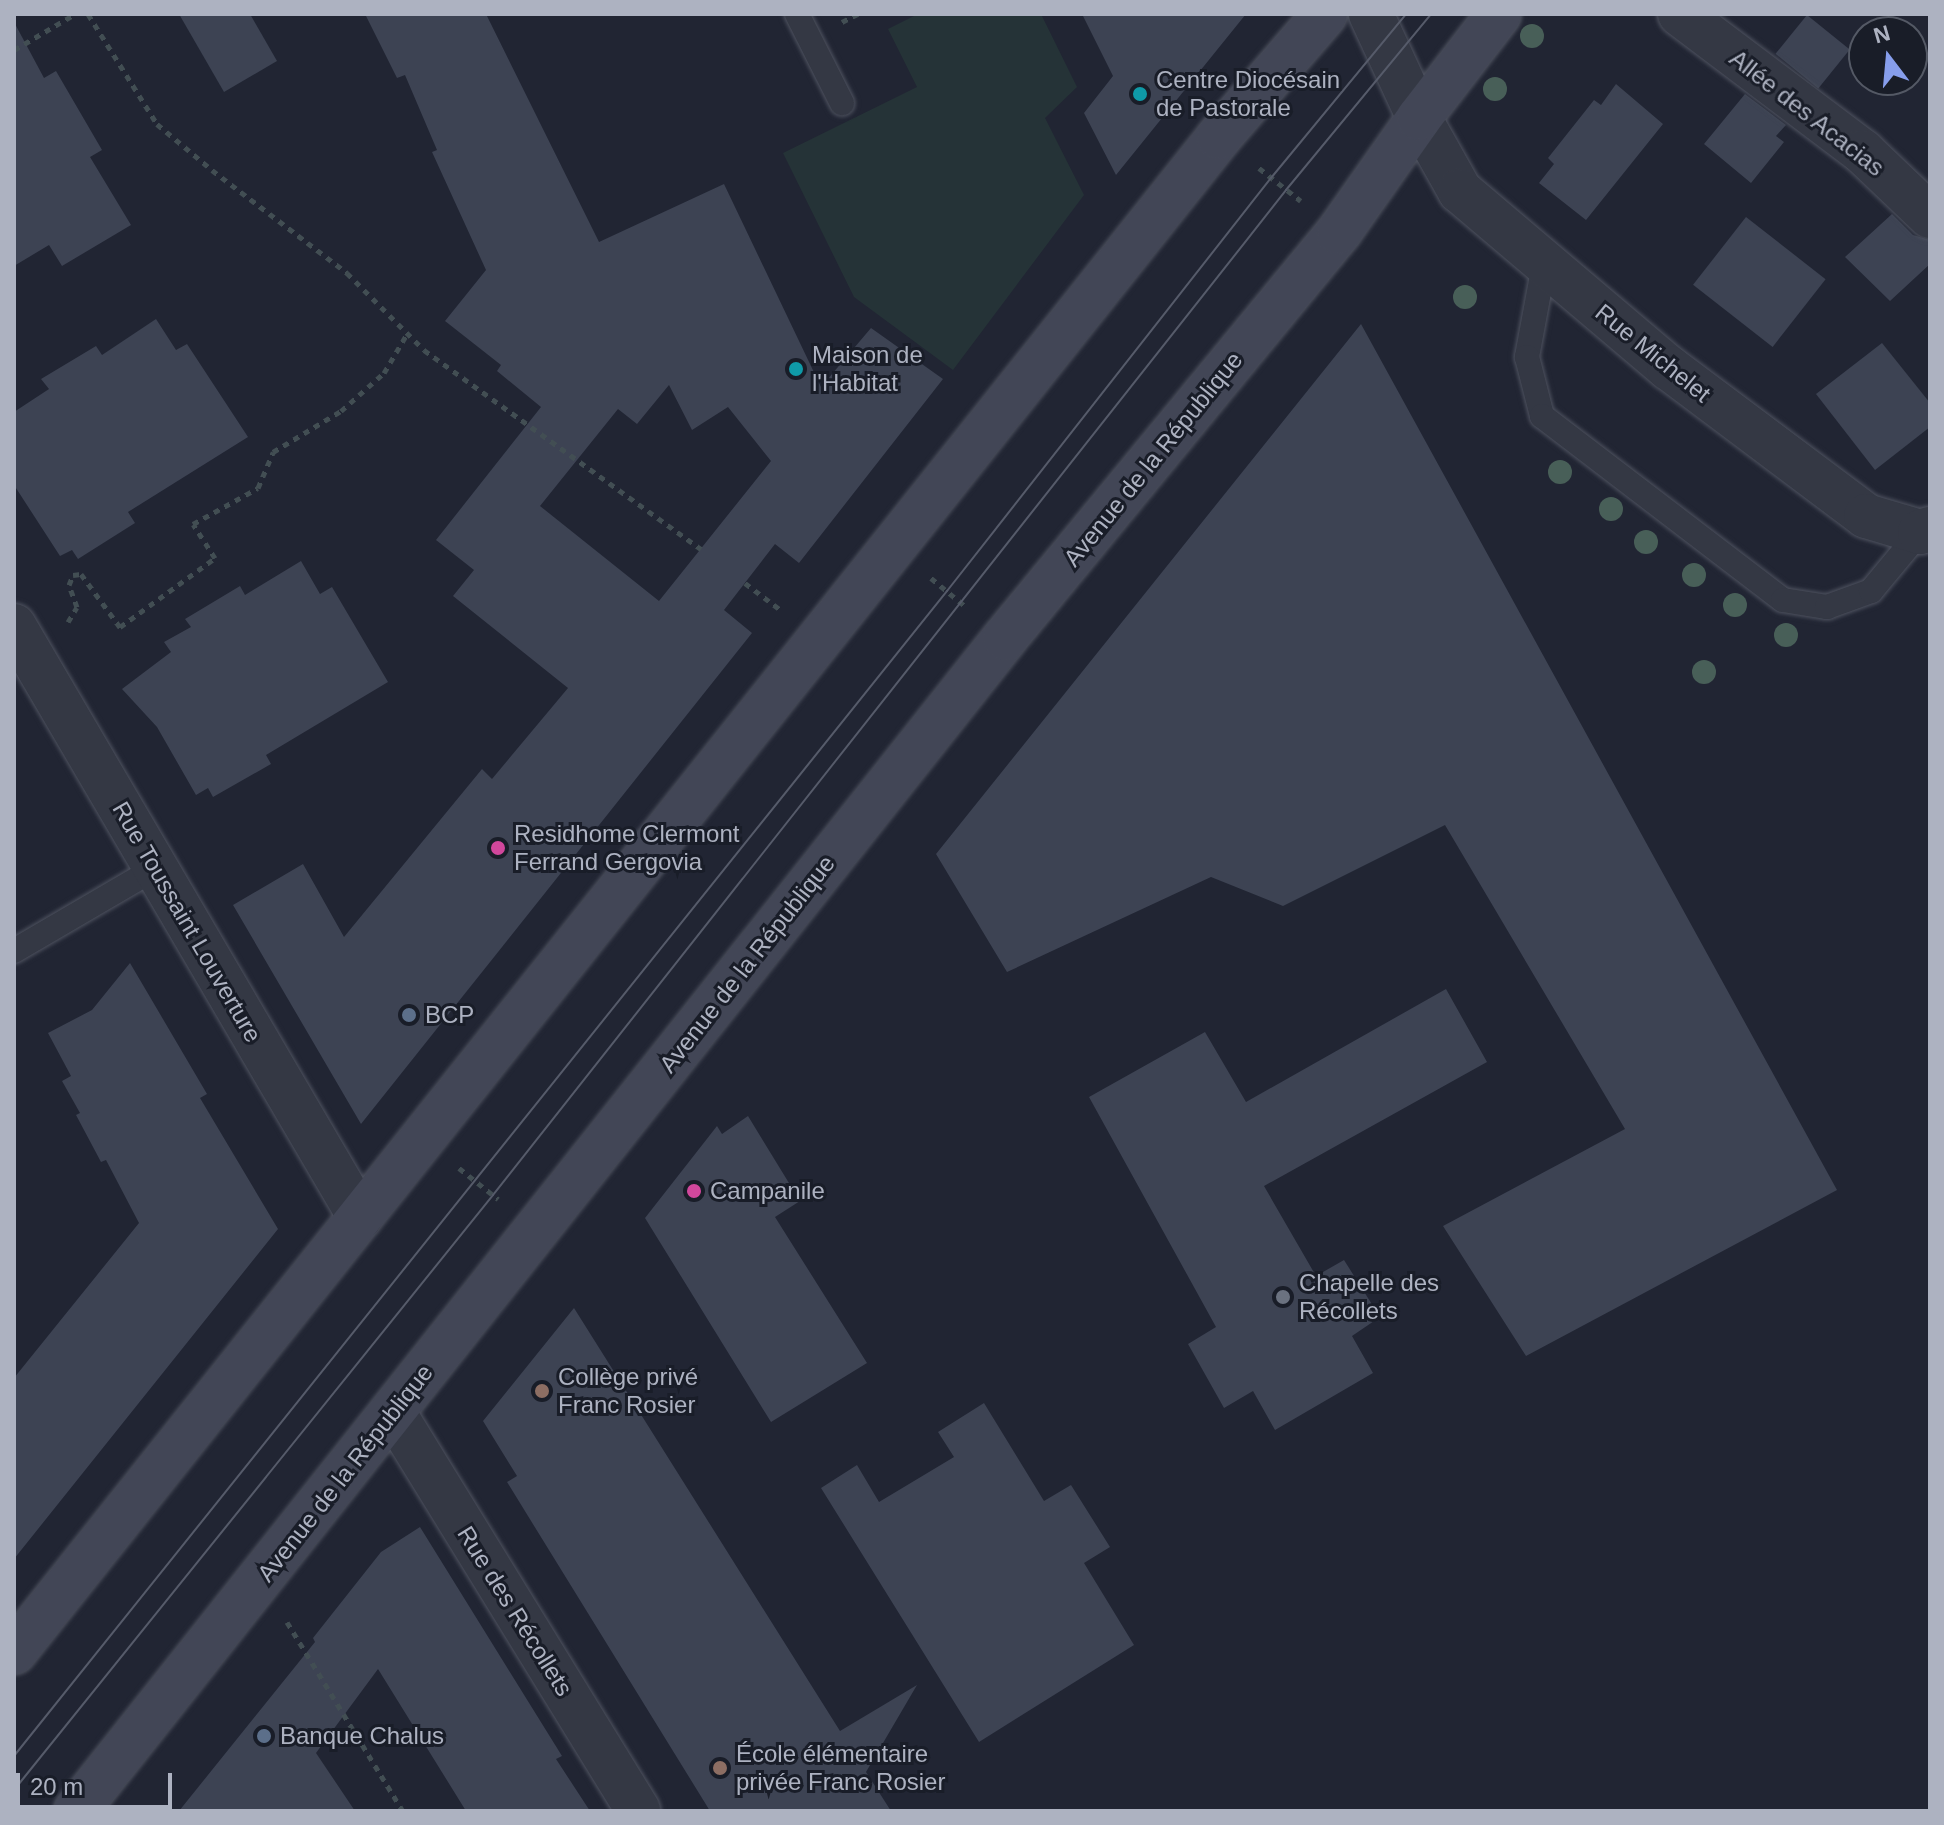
<!DOCTYPE html>
<html>
<head>
<meta charset="utf-8">
<style>
  body { margin:0 }
  #map { position:relative; width:1944px; height:1825px; overflow:hidden; background:#212533; font-family:Arial,sans-serif }
  div>[style] { position:absolute }
  .green>* { inset:0; background:#253337 }
  .building>* { inset:0; background:#3d4353; transform-origin:0 0 }
  .path>* { height:5px; margin-top:-2.5px; transform-origin:0; background:repeating-linear-gradient(90deg,#424e53 0 6px,transparent 0 12px) }
  .roads { filter:drop-shadow(0 0 2px #4e525f) drop-shadow(0 0 2px #4e525f) }
  .service>* { height:24px; margin:-12px; padding:0 12px; transform-origin:12px; border-radius:12px; background:#343844 }
  .minor>* { height:44px; margin:-22px; padding:0 22px; transform-origin:22px; border-radius:22px; background:#343844 }
  .secondary>* { height:44px; margin:-22px; padding:0 22px; transform-origin:22px; border-radius:22px; background:#424656 }
  .tram>* { height:2px; margin:-1px; padding:0 1px; transform-origin:1px; border-radius:1px; background:#565b6a }
  .trees>* { width:24px; height:24px; margin:-12px; border-radius:50%; background:#485f58 }
  .dots>* { width:22px; height:22px; translate:-50% -50%; box-sizing:border-box; border:4px solid #191d28; border-radius:50% }
  span { translate:-50% -50%; white-space:nowrap; text-align:center; line-height:1.15; -webkit-text-stroke:6px #191d28; paint-order:stroke }
  .poi-label { font-size:24px; color:#adb2c1 }
  .left { translate:0 -50%; text-align:left }
  .street-label { font-size:24px; color:#adb2c1 }
  .frame { position:absolute; inset:0; border:16px solid #adb2c1; pointer-events:none }
  .north { position:absolute; left:1848px; top:16px; width:80px; height:80px; box-sizing:border-box; background:#191d28; border:2px solid #545965; border-radius:50%; rotate:344deg; font-size:22px; font-weight:700; line-height:32px; text-align:center; color:#adb2c1 }
  .north::after { content:''; display:block; margin:auto; width:28px; height:36px; background:#879eec; clip-path:polygon(50% 0,100% 100%,50% 72%,0 100%) }
  .scale { position:absolute; left:16px; top:1773px; width:156px; height:36px; box-sizing:border-box; border:4px solid #adb2c1; border-top:0; padding-left:10px; font-size:24px; line-height:28px; white-space:nowrap; color:#adb2c1; -webkit-text-stroke:6px #191d28; paint-order:stroke }
</style>
</head>
<body>
<div id="map">
  <div class="green">
    <div style="clip-path:polygon(918px 14px,1041px 14px,1077px 87px,1045px 118px,1084px 195px,953px 370px,854px 297px,783px 153px,917px 87px,888px 29px)"></div>
  </div>
  <div class="building">
    <div style="clip-path:polygon(179px 14px,250px 14px,277px 61px,224px 92px)"></div>
    <div style="clip-path:polygon(evenodd,365px 14px,486px 14px,599px 242px,724px 184px,821px 387px,871px 328px,943px 379px,799px 563px,775px 544px,724px 610px,752px 633px,361px 1124px,233px 905px,303px 864px,344px 937px,482px 769px,492px 779px,568px 688px,453px 596px,474px 570px,436px 540px,541px 407px,497px 371px,501px 365px,445px 321px,486px 270px,432px 152px,437px 150px,405px 75px,397px 78px,365px 14px,669px 385px,692px 430px,728px 407px,771px 461px,659px 601px,540px 506px,618px 409px,637px 424px,669px 385px)"></div>
    <div style="clip-path:polygon(1082px 14px,1246px 14px,1116px 175px,1084px 113px,1113px 76px)"></div>
    <div style="left:1807px;top:15px;width:55px;height:50px;rotate:39deg"></div>
    <div style="clip-path:polygon(14px 22px,44px 78px,56px 71px,102px 150px,90px 157px,131px 225px,62px 266px,49px 245px,14px 266px)"></div>
    <div style="clip-path:polygon(1616px 84px,1663px 124px,1586px 220px,1539px 183px,1554px 164px,1548px 158px,1594px 100px,1601px 105px)"></div>
    <div style="clip-path:polygon(1745px 94px,1786px 125px,1776px 136px,1784px 142px,1751px 183px,1704px 144px)"></div>
    <div style="clip-path:polygon(1892px 214px,1913px 235px,1930px 240px,1930px 264px,1890px 301px,1845px 257px)"></div>
    <div style="left:1746px;top:217px;width:101px;height:86px;rotate:38deg"></div>
    <div style="clip-path:polygon(156px 319px,176px 350px,187px 344px,248px 437px,128px 512px,135px 523px,78px 559px,72px 550px,60px 556px,14px 485px,14px 412px,49px 389px,41px 379px,96px 346px,102px 355px)"></div>
    <div style="clip-path:polygon(1361px 324px,1837px 1190px,1526px 1356px,1443px 1226px,1625px 1129px,1445px 825px,1283px 906px,1211px 877px,1007px 972px,936px 854px)"></div>
    <div style="clip-path:polygon(1882px 343px,1930px 403px,1930px 427px,1875px 470px,1816px 394px)"></div>
    <div style="clip-path:polygon(301px 561px,320px 594px,332px 587px,388px 682px,266px 755px,271px 764px,213px 797px,208px 788px,196px 795px,157px 727px,122px 689px,171px 652px,164px 642px,191px 627px,185px 619px,240px 586px,245px 595px)"></div>
    <div style="clip-path:polygon(130px 963px,207px 1094px,200px 1098px,278px 1229px,14px 1559px,14px 1378px,139px 1223px,106px 1160px,101px 1162px,76px 1115px,80px 1113px,62px 1081px,71px 1076px,48px 1033px,92px 1010px)"></div>
    <div style="clip-path:polygon(1446px 989px,1487px 1062px,1264px 1186px,1316px 1276px,1344px 1260px,1380px 1317px,1352px 1336px,1373px 1373px,1275px 1430px,1253px 1391px,1224px 1408px,1188px 1344px,1216px 1327px,1089px 1097px,1205px 1032px,1246px 1102px)"></div>
    <div style="clip-path:polygon(748px 1116px,800px 1201px,775px 1217px,867px 1363px,771px 1422px,645px 1218px,717px 1126px,722px 1134px)"></div>
    <div style="clip-path:polygon(574px 1308px,840px 1731px,917px 1685px,866px 1772px,891px 1811px,710px 1811px,507px 1482px,517px 1476px,483px 1421px)"></div>
    <div style="clip-path:polygon(984px 1403px,1044px 1501px,1071px 1485px,1110px 1547px,1084px 1563px,1134px 1645px,979px 1742px,821px 1488px,857px 1465px,879px 1502px,954px 1457px,938px 1432px)"></div>
    <div style="clip-path:polygon(420px 1527px,562px 1756px,556px 1759px,590px 1811px,466px 1811px,378px 1669px,316px 1753px,355px 1811px,179px 1811px,315px 1642px,313px 1638px,381px 1552px)"></div>
  </div>
  <div class="path">
    <div style="left:88px;top:14px;width:130px;rotate:57.9deg"></div>
    <div style="left:157px;top:124px;width:72px;rotate:39.9deg"></div>
    <div style="left:212px;top:170px;width:170px;rotate:37.3deg"></div>
    <div style="left:347px;top:273px;width:109px;rotate:45deg"></div>
    <div style="left:424px;top:350px;width:341px;rotate:35.7deg"></div>
    <div style="left:842px;top:22px;width:18px;rotate:-27deg"></div>
    <div style="left:14px;top:50px;width:71px;rotate:-30.5deg"></div>
    <div style="left:1259px;top:168px;width:53px;rotate:38.2deg"></div>
    <div style="left:931px;top:578px;width:45px;rotate:39.6deg"></div>
    <div style="left:745px;top:583px;width:46px;rotate:37.1deg"></div>
    <div style="left:68px;top:622px;width:17px;rotate:-59deg"></div>
    <div style="left:77px;top:607px;width:23px;rotate:-110deg"></div>
    <div style="left:69px;top:585px;width:11px;rotate:-68deg"></div>
    <div style="left:73px;top:575px;width:8px;rotate:-7deg"></div>
    <div style="left:81px;top:574px;width:66px;rotate:53.7deg"></div>
    <div style="left:120px;top:627px;width:117px;rotate:-36deg"></div>
    <div style="left:215px;top:558px;width:40px;rotate:-122.9deg"></div>
    <div style="left:193px;top:524px;width:74px;rotate:-29deg"></div>
    <div style="left:258px;top:488px;width:39px;rotate:-67deg"></div>
    <div style="left:273px;top:452px;width:79px;rotate:-31.1deg"></div>
    <div style="left:341px;top:411px;width:57px;rotate:-41.5deg"></div>
    <div style="left:384px;top:373px;width:45px;rotate:-59.5deg"></div>
    <div style="left:459px;top:1168px;width:50px;rotate:38.5deg"></div>
    <div style="left:287px;top:1622px;width:222px;rotate:58.5deg"></div>
  </div>
  <div class="roads">
    <div class="service">
      <div style="left:797px;top:14px;width:100px;rotate:63.2deg"></div>
      <div style="left:1544px;top:265px;width:94px;rotate:100.5deg"></div>
      <div style="left:1527px;top:357px;width:61px;rotate:75.7deg"></div>
      <div style="left:1542px;top:416px;width:303px;rotate:37.4deg"></div>
      <div style="left:1783px;top:600px;width:45px;rotate:9deg"></div>
      <div style="left:1827px;top:607px;width:47px;rotate:-20deg"></div>
      <div style="left:1871px;top:591px;width:77px;rotate:-50.3deg"></div>
      <div style="left:14px;top:951px;width:164px;rotate:-30.3deg"></div>
    </div>
    <div class="minor">
      <div style="left:1371px;top:14px;width:115px;rotate:65.2deg"></div>
      <div style="left:1419px;top:118px;width:84px;rotate:60.7deg"></div>
      <div style="left:1460px;top:191px;width:274px;rotate:40.3deg"></div>
      <div style="left:1669px;top:368px;width:246px;rotate:36.9deg"></div>
      <div style="left:1866px;top:516px;width:56px;rotate:16.5deg"></div>
      <div style="left:1920px;top:532px;width:10px;rotate:-17deg"></div>
      <div style="left:1680px;top:14px;width:229px;rotate:37deg"></div>
      <div style="left:1863px;top:152px;width:93px;rotate:43.7deg"></div>
      <div style="left:14px;top:626px;width:685px;rotate:59.65deg"></div>
      <div style="left:393px;top:1412px;width:468px;rotate:58.4deg"></div>
    </div>
    <div class="secondary">
      <div style="left:14px;top:1652px;width:1936px;rotate:-51.5deg"></div>
      <div style="left:1219px;top:137px;width:162px;rotate:-49.2deg"></div>
      <div style="left:76px;top:1811px;width:1496px;rotate:-51.62deg"></div>
      <div style="left:1005px;top:638px;width:526px;rotate:-50.56deg"></div>
      <div style="left:1339px;top:232px;width:139px;rotate:-54.9deg"></div>
      <div style="left:1419px;top:118px;width:131px;rotate:-52.4deg"></div>
    </div>
  </div>
  <div class="tram">
    <div style="left:14px;top:1756px;width:1493px;rotate:-51.31deg"></div>
    <div style="left:947px;top:591px;width:525px;rotate:-51.89deg"></div>
    <div style="left:1271px;top:178px;width:212px;rotate:-50.5deg"></div>
    <div style="left:14px;top:1790px;width:764px;rotate:-51.16deg"></div>
    <div style="left:493px;top:1195px;width:1280px;rotate:-51.72deg"></div>
    <div style="left:1286px;top:190px;width:228px;rotate:-50.5deg"></div>
  </div>
  <div class="trees">
    <div style="left:1532px;top:36px"></div>
    <div style="left:1495px;top:89px"></div>
    <div style="left:1465px;top:297px"></div>
    <div style="left:1560px;top:472px"></div>
    <div style="left:1611px;top:509px"></div>
    <div style="left:1646px;top:542px"></div>
    <div style="left:1694px;top:575px"></div>
    <div style="left:1735px;top:605px"></div>
    <div style="left:1786px;top:635px"></div>
    <div style="left:1704px;top:672px"></div>
  </div>
  <div class="dots">
    <div style="left:1140px;top:94px;background:#0f9aa8"></div>
    <div style="left:796px;top:369px;background:#0f9aa8"></div>
    <div style="left:498px;top:848px;background:#d1479c"></div>
    <div style="left:409px;top:1015px;background:#5c6f8a"></div>
    <div style="left:694px;top:1191px;background:#d1479c"></div>
    <div style="left:1283px;top:1297px;background:#6b7280"></div>
    <div style="left:542px;top:1391px;background:#8d6e63"></div>
    <div style="left:264px;top:1736px;background:#5c6f8a"></div>
    <div style="left:720px;top:1768px;background:#8d6e63"></div>
  </div>
  <div class="poi-label">
    <span class="left" style="left:1156px;top:94px">Centre Diocésain<br>de Pastorale</span>
    <span class="left" style="left:812px;top:369px">Maison de<br>l'Habitat</span>
    <span class="left" style="left:514px;top:848px">Residhome Clermont<br>Ferrand Gergovia</span>
    <span class="left" style="left:425px;top:1015px">BCP</span>
    <span class="left" style="left:710px;top:1191px">Campanile</span>
    <span class="left" style="left:1299px;top:1297px">Chapelle des<br>Récollets</span>
    <span class="left" style="left:558px;top:1391px">Collège privé<br>Franc Rosier</span>
    <span class="left" style="left:280px;top:1736px">Banque Chalus</span>
    <span class="left" style="left:736px;top:1768px">École élémentaire<br>privée Franc Rosier</span>
  </div>
  <div class="street-label">
    <span style="left:1807px;top:113px;rotate:38deg">Allée des Acacias</span>
    <span style="left:1653px;top:353px;rotate:39deg">Rue Michelet</span>
    <span style="left:1153px;top:459px;rotate:-51deg">Avenue de la République</span>
    <span style="left:187px;top:922px;rotate:60deg">Rue Toussaint Louverture</span>
    <span style="left:747px;top:964px;rotate:-52deg">Avenue de la République</span>
    <span style="left:345px;top:1473px;rotate:-52deg">Avenue de la République</span>
    <span style="left:515px;top:1611px;rotate:58deg">Rue des Récollets</span>
  </div>
  <div class="frame"></div>
  <div class="north">N</div>
  <div class="scale">20 m</div>
</div>
</body>
</html>
